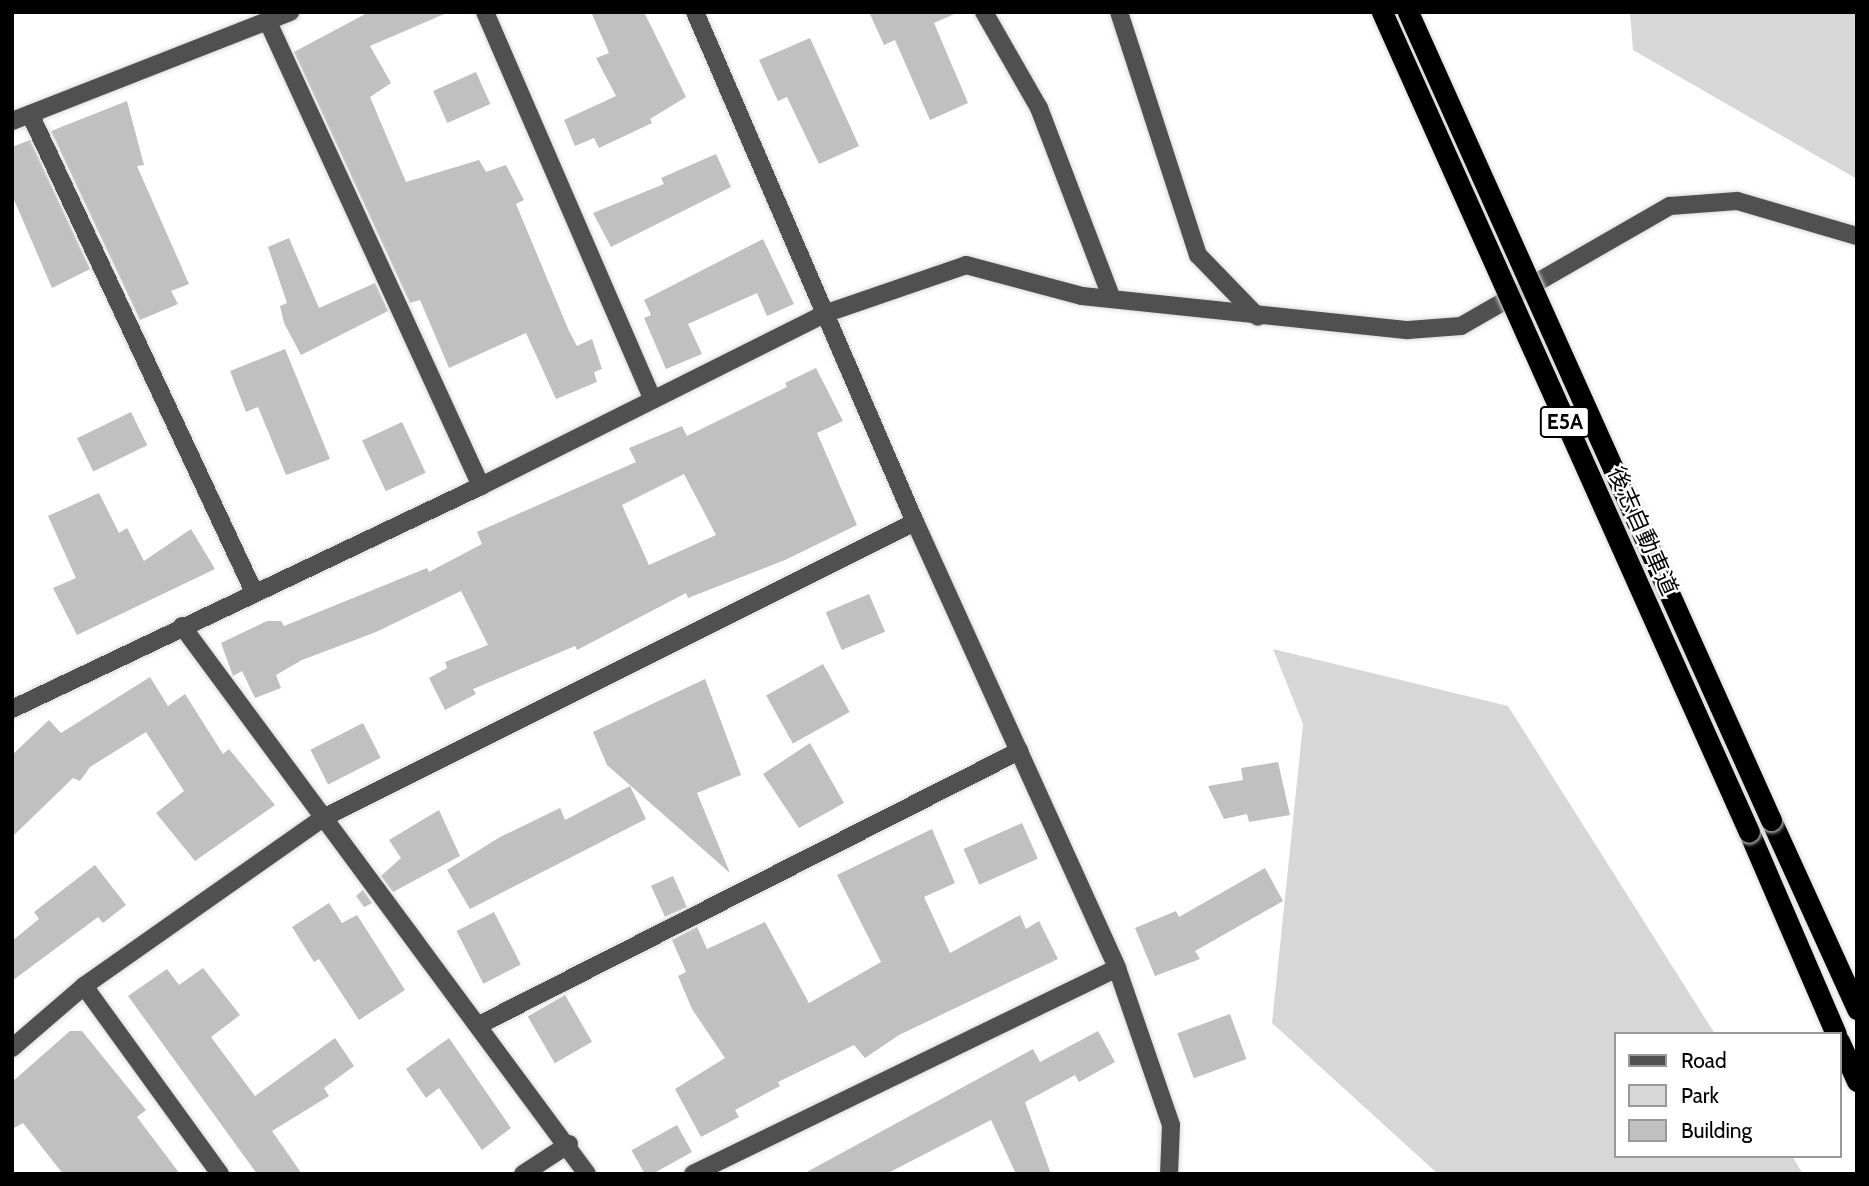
<!DOCTYPE html>
<html>
<head>
<meta charset="utf-8">
<style>
  body { margin:0 }
  #map { position:relative; width:1869px; height:1186px; overflow:hidden; background:#fff; font-family:Cabin,"Noto Sans JP",sans-serif }
  div>[style] { position:absolute }
  .green>* { inset:0; background:#d7d7d7 }
  .building>* { inset:0; background:#c0c0c0; transform-origin:0 0 }
  .roads { filter:drop-shadow(0 0 2px #dbdbdb) drop-shadow(0 0 2px #dbdbdb) }
  .minor>* { height:18px; margin:-9px; padding:0 9px; transform-origin:9px; border-radius:9px; background:#505050 }
  .highway>* { height:21px; margin:-10.5px; padding:0 10.5px; transform-origin:10.5px; border-radius:10.5px; background:#000 }
  .bridges { filter:drop-shadow(0 0 2px #dbdbdb) drop-shadow(0 0 2px #dbdbdb) }
  .highway-bridge>* { height:21px; margin:-10.5px; padding:0 10.5px; transform-origin:10.5px; border-radius:10.5px; background:#000 }
  span { translate:-50% -50%; white-space:nowrap; text-align:center; line-height:1.15; -webkit-text-stroke:5px #fff; paint-order:stroke }
  .shield-label span { padding:2px 5px; background:#fff; border:2px solid; border-radius:5px; -webkit-text-stroke-width:0 }
  .shield-label { font-size:21px; color:#000; font-weight:700 }
  .street-label { font-size:23px; color:#000 }
  .frame { position:absolute; inset:0; border:14px solid #000; pointer-events:none }
  .legend { position:absolute; left:1614px; top:1032px; width:228px; height:126px; box-sizing:border-box; background:#fff; border:2px solid #999; margin:0; padding:9px 12px; list-style:none; font-size:21px; color:#000 }
  .legend li { display:flex; align-items:center; gap:14px; height:35px }
  .legend b { width:35px; border:2px solid #999 }
</style>
</head>
<body>
<div id="map">
  <div class="green">
    <div style="clip-path:polygon(1630px 12px,1857px 12px,1857px 179px,1633px 50px)"></div>
    <div style="clip-path:polygon(1273px 649px,1508px 706px,1715px 1034px,1615px 1034px,1615px 1156px,1792px 1156px,1803px 1174px,1438px 1174px,1272px 1023px,1303px 724px)"></div>
  </div>
  <div class="building">
    <div style="clip-path:polygon(369px 12px,449px 12px,370px 46px,391px 83px,370px 97px,406px 182px,479px 160px,486px 172px,506px 165px,524px 200px,516px 204px,569px 331px,577px 346px,592px 339px,602px 369px,594px 372px,597px 382px,556px 399px,526px 333px,449px 368px,420px 300px,410px 303px,294px 52px)"></div>
    <div style="clip-path:polygon(591px 12px,644px 12px,686px 97px,650px 119px,652px 123px,599px 148px,594px 138px,575px 146px,564px 120px,616px 96px,596px 58px,609px 53px)"></div>
    <div style="clip-path:polygon(869px 12px,959px 12px,934px 23px,968px 103px,930px 120px,895px 40px,884px 45px)"></div>
    <div style="clip-path:polygon(810px 38px,859px 146px,819px 164px,787px 97px,778px 101px,759px 60px)"></div>
    <div style="left:476px;top:72px;width:35px;height:47px;rotate:66deg"></div>
    <div style="clip-path:polygon(127px 101px,144px 165px,137px 166px,189px 284px,171px 291px,178px 304px,140px 320px,51px 131px)"></div>
    <div style="clip-path:polygon(30px 140px,90px 269px,52px 288px,12px 195px,12px 147px)"></div>
    <div style="clip-path:polygon(716px 154px,731px 187px,611px 247px,593px 213px,664px 184px,661px 178px)"></div>
    <div style="clip-path:polygon(289px 238px,319px 308px,375px 283px,388px 311px,301px 355px,284px 323px,280px 306px,287px 303px,268px 247px)"></div>
    <div style="clip-path:polygon(763px 239px,794px 304px,767px 316px,757px 293px,688px 324px,702px 354px,666px 369px,644px 318px,651px 315px,644px 300px)"></div>
    <div style="clip-path:polygon(285px 349px,330px 459px,286px 475px,258px 407px,246px 412px,230px 371px)"></div>
    <div style="clip-path:polygon(evenodd,816px 368px,843px 421px,817px 433px,857px 525px,785px 560px,688px 598px,686px 593px,577px 650px,575px 646px,473px 689px,476px 694px,445px 710px,429px 678px,447px 668px,445px 662px,488px 645px,461px 591px,376px 632px,302px 660px,276px 675px,281px 688px,255px 698px,242px 671px,233px 676px,221px 643px,267px 621px,281px 621px,284px 626px,427px 568px,429px 572px,482px 544px,477px 532px,636px 462px,629px 448px,682px 426px,687px 436px,787px 387px,785px 383px,816px 368px,684px 474px,716px 535px,649px 565px,622px 505px,684px 474px)"></div>
    <div style="left:131px;top:412px;width:37px;height:60px;rotate:64deg"></div>
    <div style="left:402px;top:422px;width:56px;height:44px;rotate:65deg"></div>
    <div style="clip-path:polygon(99px 493px,119px 533px,127px 528px,144px 561px,191px 529px,215px 569px,77px 635px,53px 588px,76px 578px,48px 516px)"></div>
    <div style="left:869px;top:594px;width:41px;height:47px;rotate:67deg"></div>
    <div style="left:823px;top:664px;width:55px;height:65px;rotate:61deg"></div>
    <div style="clip-path:polygon(150px 677px,168px 706px,185px 694px,223px 754px,229px 749px,275px 805px,195px 861px,156px 813px,184px 791px,146px 732px,90px 767px,80px 781px,73px 778px,12px 837px,12px 755px,49px 720px,61px 733px)"></div>
    <div style="clip-path:polygon(705px 679px,741px 775px,697px 793px,730px 873px,607px 765px,593px 732px)"></div>
    <div style="left:363px;top:723px;width:39px;height:59px;rotate:63deg"></div>
    <div style="clip-path:polygon(810px 743px,844px 803px,799px 828px,763px 774px)"></div>
    <div style="clip-path:polygon(1278px 762px,1290px 815px,1249px 822px,1247px 814px,1224px 819px,1208px 786px,1243px 780px,1241px 768px)"></div>
    <div style="clip-path:polygon(630px 786px,646px 819px,470px 909px,447px 870px,500px 837px,560px 808px,565px 820px)"></div>
    <div style="clip-path:polygon(439px 810px,460px 856px,393px 892px,381px 876px,401px 858px,389px 840px)"></div>
    <div style="left:1022px;top:823px;width:39px;height:64px;rotate:66deg"></div>
    <div style="clip-path:polygon(932px 829px,955px 883px,924px 897px,950px 953px,1020px 915px,1026px 929px,1039px 921px,1058px 959px,899px 1035px,865px 1058px,854px 1045px,778px 1082px,780px 1086px,735px 1110px,739px 1117px,701px 1137px,675px 1089px,725px 1058px,692px 1009px,678px 976px,686px 972px,672px 940px,697px 927px,707px 949px,765px 922px,809px 1003px,881px 962px,837px 875px)"></div>
    <div style="clip-path:polygon(95px 865px,126px 905px,103px 923px,98px 917px,12px 981px,12px 941px,39px 919px,34px 912px)"></div>
    <div style="clip-path:polygon(1265px 868px,1283px 901px,1195px 951px,1200px 959px,1155px 976px,1135px 928px,1176px 911px,1179px 917px)"></div>
    <div style="left:673px;top:876px;width:34px;height:24px;rotate:66deg"></div>
    <div style="clip-path:polygon(363px 890px,372px 903px,364px 907px,356px 896px)"></div>
    <div style="clip-path:polygon(329px 903px,342px 923px,357px 915px,405px 990px,359px 1020px,319px 959px,314px 962px,292px 927px)"></div>
    <div style="left:494px;top:912px;width:59px;height:42px;rotate:63deg"></div>
    <div style="clip-path:polygon(203px 968px,240px 1015px,211px 1037px,255px 1096px,335px 1038px,354px 1066px,324px 1088px,329px 1096px,272px 1131px,302px 1174px,257px 1174px,128px 996px,167px 969px,179px 985px)"></div>
    <div style="left:565px;top:995px;width:54px;height:43px;rotate:60deg"></div>
    <div style="left:1230px;top:1014px;width:48px;height:56px;rotate:70deg"></div>
    <div style="clip-path:polygon(70px 1031px,82px 1031px,146px 1110px,137px 1117px,180px 1174px,63px 1174px,23px 1123px,12px 1129px,12px 1082px)"></div>
    <div style="clip-path:polygon(1098px 1031px,1115px 1062px,1079px 1082px,1075px 1075px,1025px 1102px,1051px 1174px,1016px 1174px,991px 1120px,886px 1174px,803px 1174px,1033px 1049px,1040px 1062px)"></div>
    <div style="clip-path:polygon(449px 1038px,511px 1128px,482px 1150px,439px 1088px,426px 1098px,406px 1069px)"></div>
    <div style="left:677px;top:1125px;width:31px;height:52px;rotate:61deg"></div>
  </div>
  <div class="roads">
    <div class="minor">
      <div style="left:485px;top:12px;width:420px;rotate:66.6deg"></div>
      <div style="left:695px;top:12px;width:555px;rotate:66.67deg"></div>
      <div style="left:915px;top:522px;width:490px;rotate:65.6deg"></div>
      <div style="left:1117px;top:968px;width:166px;rotate:71deg"></div>
      <div style="left:1171px;top:1125px;width:49px;rotate:92.3deg"></div>
      <div style="left:984px;top:12px;width:111px;rotate:60.2deg"></div>
      <div style="left:1039px;top:108px;width:204px;rotate:69.1deg"></div>
      <div style="left:1119px;top:12px;width:256px;rotate:72deg"></div>
      <div style="left:1198px;top:255px;width:86px;rotate:45.9deg"></div>
      <div style="left:268px;top:22px;width:511px;rotate:65.34deg"></div>
      <div style="left:30px;top:114px;width:528px;rotate:64.89deg"></div>
      <div style="left:12px;top:121px;width:299px;rotate:-21.4deg"></div>
      <div style="left:182px;top:626px;width:681px;rotate:53.53deg"></div>
      <div style="left:12px;top:709px;width:519px;rotate:-25.43deg"></div>
      <div style="left:481px;top:486px;width:384px;rotate:-26.6deg"></div>
      <div style="left:824px;top:314px;width:150px;rotate:-19deg"></div>
      <div style="left:966px;top:265px;width:120px;rotate:15deg"></div>
      <div style="left:1082px;top:296px;width:328px;rotate:6deg"></div>
      <div style="left:1408px;top:330px;width:53px;rotate:-4.3deg"></div>
      <div style="left:1461px;top:326px;width:241px;rotate:-29.9deg"></div>
      <div style="left:1670px;top:206px;width:67px;rotate:-4.3deg"></div>
      <div style="left:1737px;top:201px;width:125px;rotate:16.3deg"></div>
      <div style="left:84px;top:986px;width:232px;rotate:54.1deg"></div>
      <div style="left:479px;top:1025px;width:606px;rotate:-26.9deg"></div>
      <div style="left:12px;top:1048px;width:95px;rotate:-40.7deg"></div>
      <div style="left:84px;top:986px;width:292px;rotate:-35.1deg"></div>
      <div style="left:323px;top:818px;width:662px;rotate:-26.57deg"></div>
      <div style="left:523px;top:1174px;width:55px;rotate:-33.1deg"></div>
      <div style="left:693px;top:1174px;width:471px;rotate:-25.9deg"></div>
    </div>
    <div class="highway">
      <div style="left:1771px;top:820px;width:208px;rotate:65.5deg"></div>
      <div style="left:1749px;top:832px;width:220px;rotate:66.7deg"></div>
      <div style="left:1839px;top:1041px;width:44px;rotate:65.8deg"></div>
    </div>
  </div>
  <div class="bridges">
    <div class="highway-bridge">
      <div style="left:1382px;top:12px;width:898px;rotate:65.89deg"></div>
      <div style="left:1408px;top:12px;width:886px;rotate:65.81deg"></div>
    </div>
  </div>
  <div class="shield-label">
    <span style="left:1565px;top:422px">E5A</span>
  </div>
  <div class="street-label">
    <span style="left:1643px;top:531px;rotate:66deg">後志自動車道</span>
  </div>
  <div class="frame"></div>
  <ul class="legend">
  <li><b style="height:9px;background:#505050"></b>Road</li>
  <li><b style="height:19px;background:#d7d7d7"></b>Park</li>
  <li><b style="height:19px;background:#c0c0c0"></b>Building</li>
  </ul>
</div>
</body>
</html>
